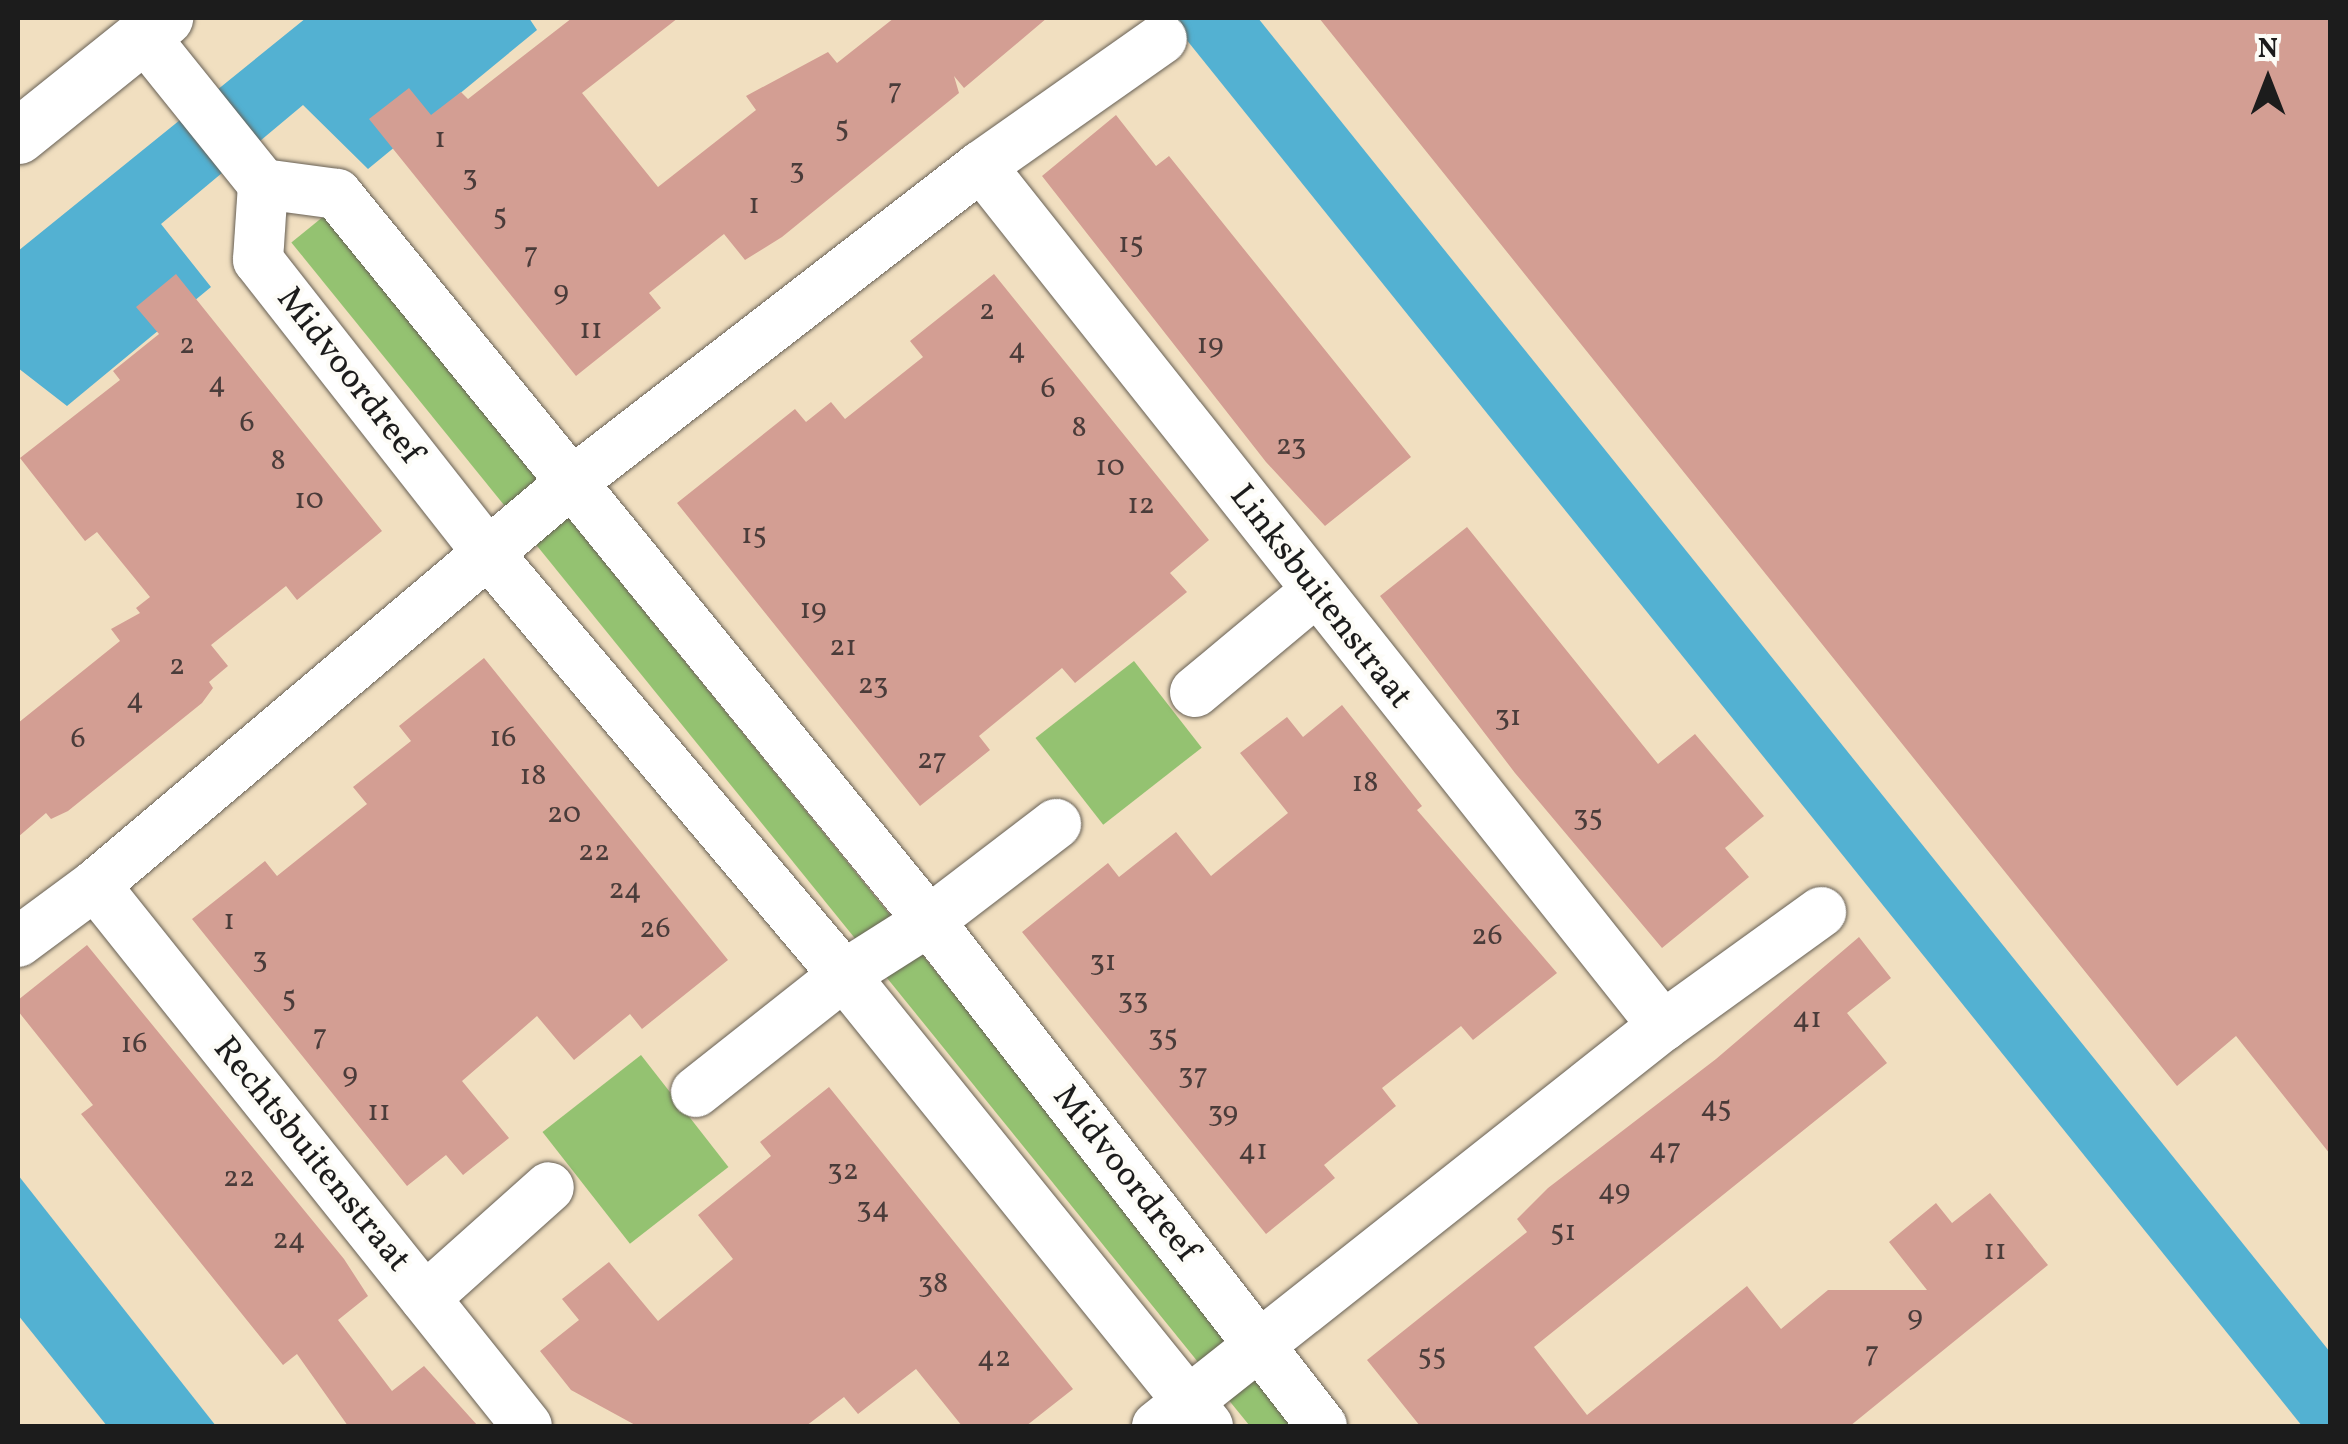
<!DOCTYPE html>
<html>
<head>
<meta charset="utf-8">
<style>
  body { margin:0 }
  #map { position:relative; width:2348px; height:1444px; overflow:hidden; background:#f1dfc0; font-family:Vollkorn,serif }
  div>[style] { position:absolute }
  .green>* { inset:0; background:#94c271; transform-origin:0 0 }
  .water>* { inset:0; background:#53b1d2 }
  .building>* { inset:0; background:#d39e93 }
  .roads { filter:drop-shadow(0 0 2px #676055) drop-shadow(0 0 2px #676055) }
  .minor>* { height:50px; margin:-25px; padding:0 25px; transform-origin:25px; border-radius:25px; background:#fff }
  .tertiary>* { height:55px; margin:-27.5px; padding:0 27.5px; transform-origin:27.5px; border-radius:27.5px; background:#fff }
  span { translate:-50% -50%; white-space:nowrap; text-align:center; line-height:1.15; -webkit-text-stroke:8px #fdfcf7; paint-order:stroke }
  .number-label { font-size:30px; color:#4a3c3a }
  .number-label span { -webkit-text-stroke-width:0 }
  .street-label { font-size:35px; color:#1c1c1c }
  .frame { position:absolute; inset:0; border:20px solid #1c1c1c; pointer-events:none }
  .north { position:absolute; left:2218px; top:30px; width:100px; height:100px; -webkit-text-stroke:8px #fdfcf7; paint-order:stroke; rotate:0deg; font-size:28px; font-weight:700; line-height:40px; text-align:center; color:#1c1c1c }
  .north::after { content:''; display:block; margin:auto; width:35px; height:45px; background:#1c1c1c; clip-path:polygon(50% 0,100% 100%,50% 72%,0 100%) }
</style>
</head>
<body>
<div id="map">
  <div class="green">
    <div style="left:324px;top:216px;width:1548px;height:42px;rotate:51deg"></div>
    <div style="left:1134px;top:661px;width:110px;height:125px;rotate:52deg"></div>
    <div style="left:641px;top:1055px;width:142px;height:125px;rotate:52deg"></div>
  </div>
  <div class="water">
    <div style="clip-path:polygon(306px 18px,529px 18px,537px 30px,368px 169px,303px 105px,161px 224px,211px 287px,67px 406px,18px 368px,18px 251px)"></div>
    <div style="clip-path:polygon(1169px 18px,1258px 18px,2330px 1352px,2330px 1426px,2302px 1426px)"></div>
    <div style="clip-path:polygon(18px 1175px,216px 1426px,107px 1426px,18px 1315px)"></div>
  </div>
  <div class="building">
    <div style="clip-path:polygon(572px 18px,678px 18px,582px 93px,658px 187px,756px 110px,746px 96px,828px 52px,837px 63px,894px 18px,1047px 18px,964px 88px,954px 76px,959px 93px,782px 237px,745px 260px,724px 234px,649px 293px,661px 308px,576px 376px,369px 119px,409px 88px,431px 115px,461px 92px,468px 99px)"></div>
    <div style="clip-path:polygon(1319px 18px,2330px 18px,2330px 1154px,2236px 1036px,2177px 1086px)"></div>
    <div style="clip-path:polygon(1116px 115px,1156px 166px,1169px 156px,1411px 457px,1325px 526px,1266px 462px,1042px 176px)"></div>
    <div style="clip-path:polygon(176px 274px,382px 531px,297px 600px,286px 586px,211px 645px,228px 666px,209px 682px,213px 688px,202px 703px,68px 811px,51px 819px,46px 813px,18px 837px,18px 723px,120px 641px,111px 629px,140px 613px,136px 608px,150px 597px,97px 532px,85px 541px,20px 458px,120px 380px,113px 371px,159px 334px,136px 307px)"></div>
    <div style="clip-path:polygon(994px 274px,1209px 540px,1170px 573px,1187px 592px,1075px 683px,1062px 668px,979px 736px,990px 750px,920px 806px,677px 503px,795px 409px,806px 422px,831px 402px,845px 419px,923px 357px,910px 341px)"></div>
    <div style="clip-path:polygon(1467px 527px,1658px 764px,1695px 734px,1764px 816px,1725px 848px,1749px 877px,1662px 948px,1515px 773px,1380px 596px)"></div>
    <div style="clip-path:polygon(484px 658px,728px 960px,642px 1029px,630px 1014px,574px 1060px,537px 1016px,462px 1081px,509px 1138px,463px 1175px,446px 1155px,407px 1186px,192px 919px,265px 861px,277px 876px,367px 804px,353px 787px,411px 741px,399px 726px)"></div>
    <div style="clip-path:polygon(1342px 705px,1422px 806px,1417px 810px,1557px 973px,1473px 1040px,1461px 1026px,1382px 1088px,1396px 1106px,1324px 1165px,1335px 1178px,1266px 1234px,1022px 932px,1108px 863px,1119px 877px,1176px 832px,1211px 876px,1288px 813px,1240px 753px,1287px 717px,1303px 737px)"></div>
    <div style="clip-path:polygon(1859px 937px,1891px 978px,1847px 1013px,1887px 1063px,1534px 1347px,1587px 1415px,1747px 1286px,1781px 1329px,1828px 1290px,1927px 1290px,1889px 1242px,1936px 1203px,1952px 1223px,1990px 1193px,2048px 1265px,1850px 1426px,1420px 1426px,1367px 1360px,1527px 1232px,1517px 1219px,1548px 1188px,1716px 1059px)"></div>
    <div style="clip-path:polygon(87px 945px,344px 1259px,368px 1296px,338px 1320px,392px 1391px,424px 1366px,478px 1426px,348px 1426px,297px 1354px,283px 1365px,81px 1114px,93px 1105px,18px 1011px,18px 1000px)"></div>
    <div style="clip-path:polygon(829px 1087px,1073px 1389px,1026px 1426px,962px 1426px,916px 1369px,858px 1414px,844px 1397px,806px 1426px,637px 1426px,571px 1390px,540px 1351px,579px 1320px,562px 1299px,609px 1262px,658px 1321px,733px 1259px,698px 1215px,771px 1156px,760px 1142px)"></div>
  </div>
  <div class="roads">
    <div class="minor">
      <div style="left:143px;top:35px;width:191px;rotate:51.2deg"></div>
      <div style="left:981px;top:166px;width:1098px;rotate:51.58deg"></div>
      <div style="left:1195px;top:692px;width:156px;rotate:-39.8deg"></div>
      <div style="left:95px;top:885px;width:692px;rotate:51.39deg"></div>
      <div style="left:18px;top:942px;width:96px;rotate:-36.5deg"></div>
      <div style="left:95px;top:885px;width:624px;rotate:-40.19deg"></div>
      <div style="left:572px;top:482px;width:517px;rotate:-37.69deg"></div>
      <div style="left:981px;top:166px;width:221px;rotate:-35.1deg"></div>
      <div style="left:696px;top:1092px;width:189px;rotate:-38.3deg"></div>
      <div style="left:844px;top:975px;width:101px;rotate:-32.4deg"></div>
      <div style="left:929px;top:921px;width:160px;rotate:-37.4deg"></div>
      <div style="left:425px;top:1298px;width:166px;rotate:-41.8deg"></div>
      <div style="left:1157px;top:1426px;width:645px;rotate:-38.33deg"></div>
      <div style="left:1663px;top:1026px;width:195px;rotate:-35.8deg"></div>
      <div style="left:1208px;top:1426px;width:580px;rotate:-128.91deg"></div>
      <div style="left:844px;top:975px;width:554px;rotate:-130.16deg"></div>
      <div style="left:487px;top:552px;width:371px;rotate:-128.1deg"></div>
      <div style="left:258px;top:260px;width:76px;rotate:-86.2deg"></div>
      <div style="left:263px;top:184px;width:75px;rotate:7.7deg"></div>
      <div style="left:337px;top:194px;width:938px;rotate:50.84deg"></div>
      <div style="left:929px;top:921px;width:640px;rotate:52.11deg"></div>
    </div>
    <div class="tertiary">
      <div style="left:18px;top:136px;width:189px;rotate:-38.8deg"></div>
    </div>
  </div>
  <div class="number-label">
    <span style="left:895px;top:90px">7</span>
    <span style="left:842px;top:128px">5</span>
    <span style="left:440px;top:139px">1</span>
    <span style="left:797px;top:170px">3</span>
    <span style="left:470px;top:177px">3</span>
    <span style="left:754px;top:205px">1</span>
    <span style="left:500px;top:216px">5</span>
    <span style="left:1131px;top:244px">15</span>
    <span style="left:531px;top:254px">7</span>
    <span style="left:561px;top:292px">9</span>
    <span style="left:987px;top:311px">2</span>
    <span style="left:591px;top:330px">11</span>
    <span style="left:187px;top:345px">2</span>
    <span style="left:1210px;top:345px">19</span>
    <span style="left:1017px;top:350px">4</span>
    <span style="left:217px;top:384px">4</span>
    <span style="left:1048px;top:389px">6</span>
    <span style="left:247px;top:423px">6</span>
    <span style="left:1079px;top:428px">8</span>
    <span style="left:1291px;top:446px">23</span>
    <span style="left:278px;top:461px">8</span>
    <span style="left:1110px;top:467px">10</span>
    <span style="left:309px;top:500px">10</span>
    <span style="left:1141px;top:505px">12</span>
    <span style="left:754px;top:535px">15</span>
    <span style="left:813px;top:610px">19</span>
    <span style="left:843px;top:647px">21</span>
    <span style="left:177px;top:666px">2</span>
    <span style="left:873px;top:685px">23</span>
    <span style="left:135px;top:700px">4</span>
    <span style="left:1508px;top:717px">31</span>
    <span style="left:503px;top:738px">16</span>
    <span style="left:78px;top:739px">6</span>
    <span style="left:932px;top:760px">27</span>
    <span style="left:533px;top:776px">18</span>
    <span style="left:1365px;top:783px">18</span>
    <span style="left:564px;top:814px">20</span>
    <span style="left:1588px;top:817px">35</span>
    <span style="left:594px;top:852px">22</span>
    <span style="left:625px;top:890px">24</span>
    <span style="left:229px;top:921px">1</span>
    <span style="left:655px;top:929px">26</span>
    <span style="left:1487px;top:936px">26</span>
    <span style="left:260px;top:959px">3</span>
    <span style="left:1103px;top:962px">31</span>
    <span style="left:289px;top:998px">5</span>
    <span style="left:1133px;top:1000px">33</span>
    <span style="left:1807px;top:1019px">41</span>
    <span style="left:320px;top:1036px">7</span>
    <span style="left:1163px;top:1037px">35</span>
    <span style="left:134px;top:1044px">16</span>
    <span style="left:350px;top:1074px">9</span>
    <span style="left:1193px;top:1075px">37</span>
    <span style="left:1716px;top:1108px">45</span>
    <span style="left:379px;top:1112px">11</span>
    <span style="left:1223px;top:1113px">39</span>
    <span style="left:1665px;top:1150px">47</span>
    <span style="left:1253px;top:1151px">41</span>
    <span style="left:843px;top:1171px">32</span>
    <span style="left:239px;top:1178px">22</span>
    <span style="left:1614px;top:1191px">49</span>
    <span style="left:873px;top:1209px">34</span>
    <span style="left:1563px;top:1232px">51</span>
    <span style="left:289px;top:1240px">24</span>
    <span style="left:1995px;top:1251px">11</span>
    <span style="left:933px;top:1284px">38</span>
    <span style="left:1915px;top:1317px">9</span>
    <span style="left:1872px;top:1353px">7</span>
    <span style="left:1432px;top:1356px">55</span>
    <span style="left:994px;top:1358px">42</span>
  </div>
  <div class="street-label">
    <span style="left:349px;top:376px;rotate:52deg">Midvoordreef</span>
    <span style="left:1320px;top:597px;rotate:52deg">Linksbuitenstraat</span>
    <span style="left:311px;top:1155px;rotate:51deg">Rechtsbuitenstraat</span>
    <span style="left:1125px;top:1174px;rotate:52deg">Midvoordreef</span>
  </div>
  <div class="frame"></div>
  <div class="north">N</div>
</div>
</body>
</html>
